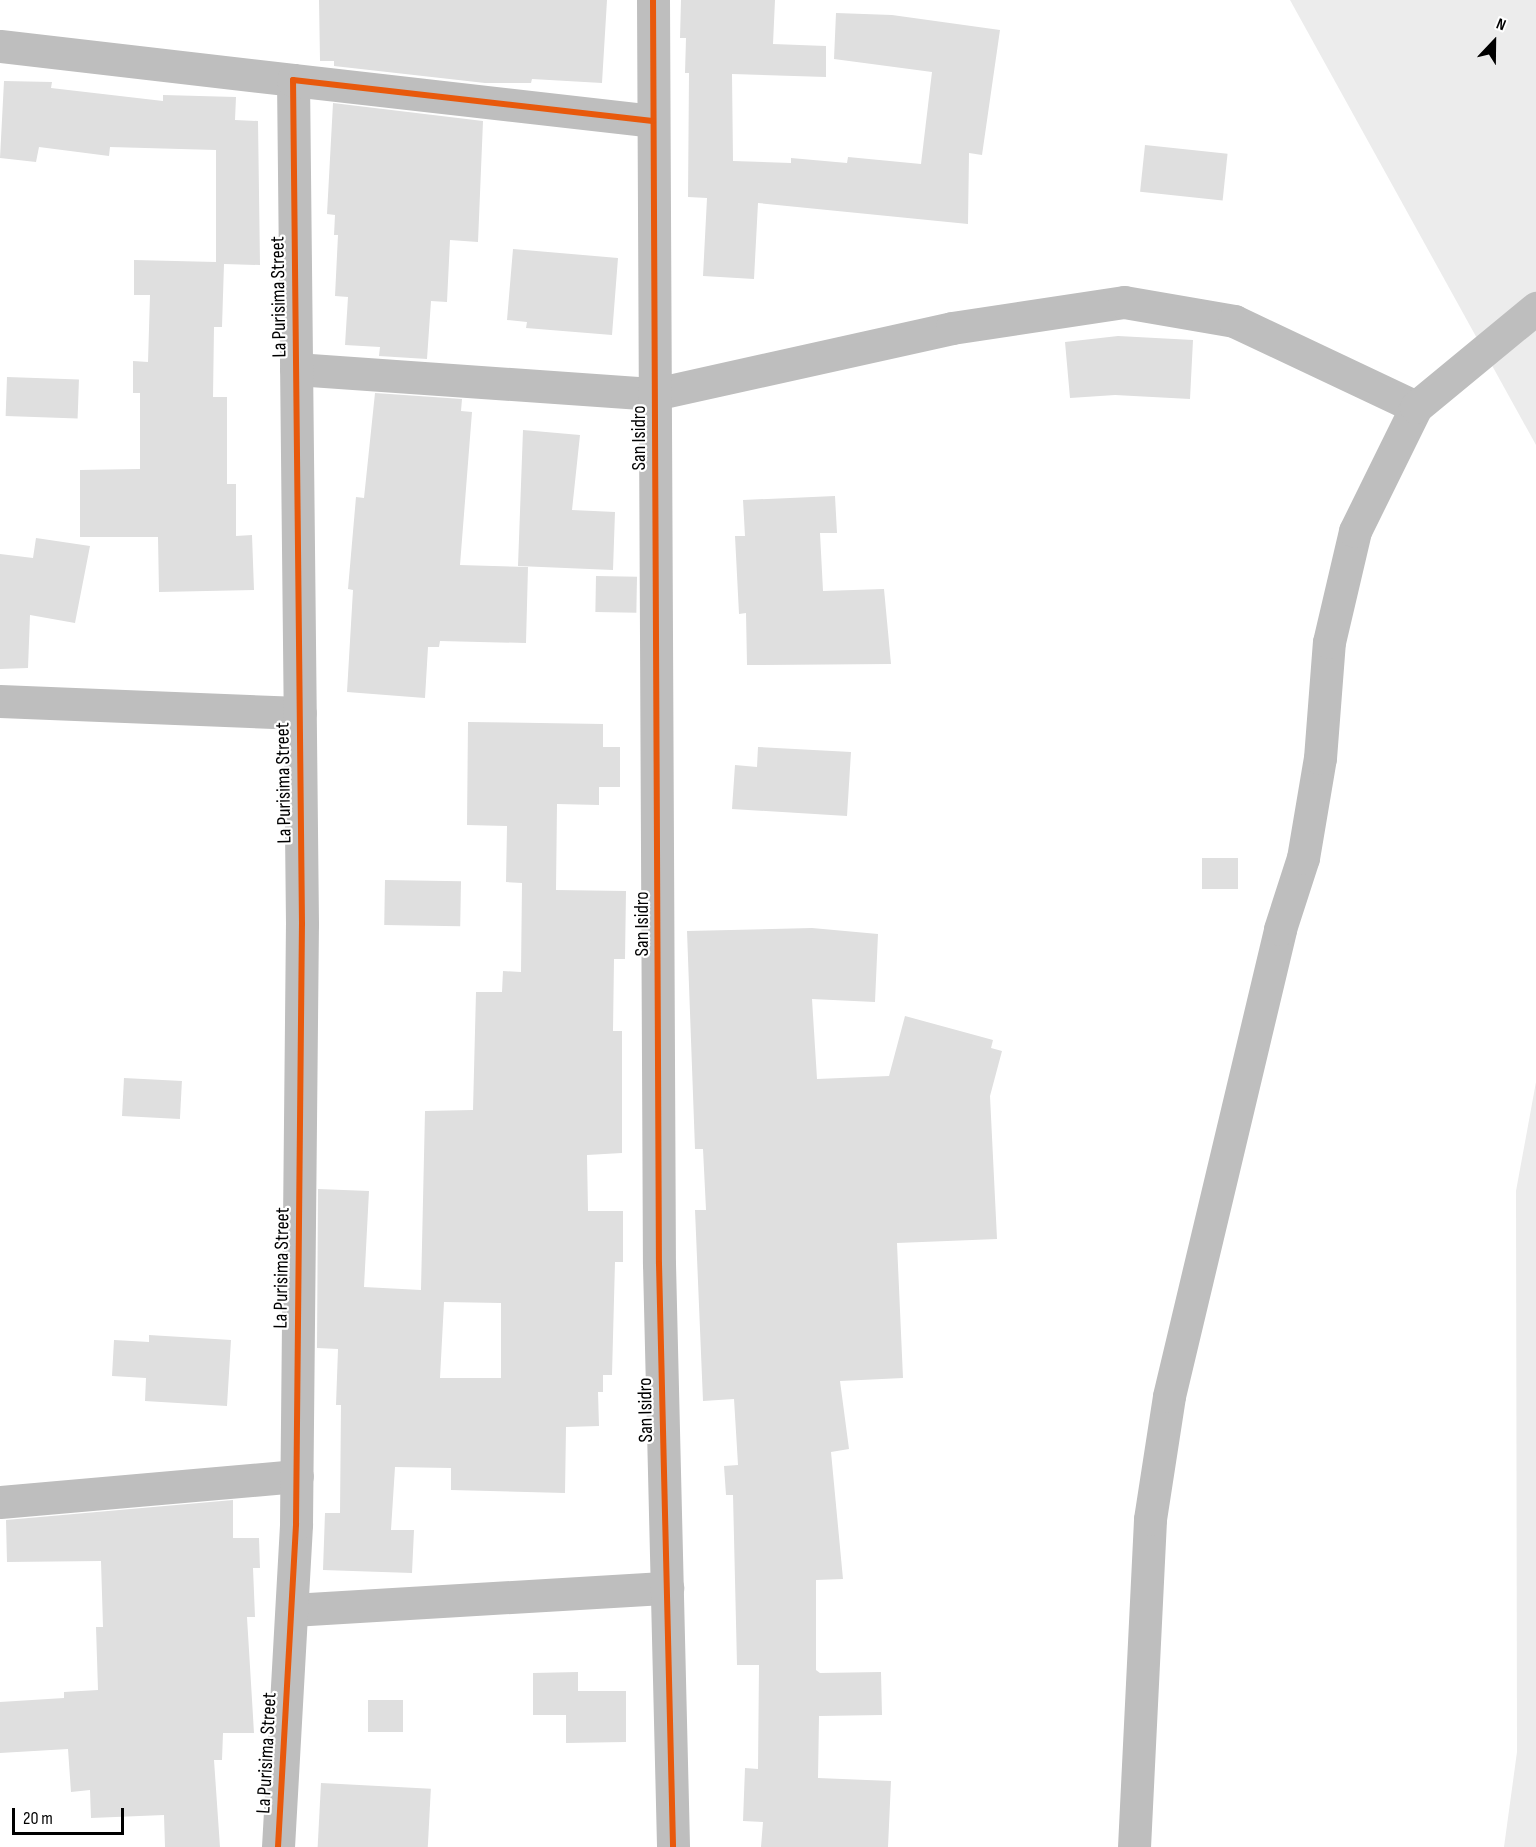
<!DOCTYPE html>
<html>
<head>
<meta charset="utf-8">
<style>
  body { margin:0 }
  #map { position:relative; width:1536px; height:1847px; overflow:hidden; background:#fff; font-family:"Sofia Sans Condensed",sans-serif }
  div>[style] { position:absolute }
  .green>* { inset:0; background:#ececec }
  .building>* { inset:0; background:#dfdfdf; transform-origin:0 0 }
  .minor>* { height:33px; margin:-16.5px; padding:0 16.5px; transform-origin:16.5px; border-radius:16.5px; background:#bebebe }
  .tertiary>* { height:33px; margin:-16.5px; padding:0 16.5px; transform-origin:16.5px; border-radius:16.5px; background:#bebebe }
  .cycleway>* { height:6px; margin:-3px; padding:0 3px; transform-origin:3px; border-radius:3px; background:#e8590c }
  span { translate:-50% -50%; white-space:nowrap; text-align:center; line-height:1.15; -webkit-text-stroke:4.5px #fff; paint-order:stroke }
  .street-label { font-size:20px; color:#000 }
  .north { position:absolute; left:1464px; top:12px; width:60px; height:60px; -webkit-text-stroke:4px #fff; paint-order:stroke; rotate:22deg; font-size:16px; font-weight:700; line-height:24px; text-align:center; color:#000 }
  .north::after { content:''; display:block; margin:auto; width:21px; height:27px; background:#000; clip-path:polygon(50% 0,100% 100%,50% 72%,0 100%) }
  .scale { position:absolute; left:12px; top:1808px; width:112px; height:27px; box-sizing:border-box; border:3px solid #000; border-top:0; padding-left:8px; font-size:18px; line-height:21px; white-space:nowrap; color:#000; -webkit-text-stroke:4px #fff; paint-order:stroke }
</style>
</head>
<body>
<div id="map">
  <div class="green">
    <div style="clip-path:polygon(1290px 0,1536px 0,1536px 445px)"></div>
    <div style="clip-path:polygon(1536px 1082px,1536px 1847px,1504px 1847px,1517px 1752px,1516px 1191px)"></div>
  </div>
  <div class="building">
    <div style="clip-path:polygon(319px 0,607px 0,602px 83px,532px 79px,531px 83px,485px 83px,334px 66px,334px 61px,320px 61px)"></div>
    <div style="clip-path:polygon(681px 0,775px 0,773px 44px,826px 46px,826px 77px,732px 74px,733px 161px,791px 163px,791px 158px,847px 163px,848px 157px,921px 164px,932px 72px,834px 59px,836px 13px,892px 15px,1000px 30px,982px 155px,969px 153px,968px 224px,758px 203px,754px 279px,703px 276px,707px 198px,688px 197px,689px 73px,685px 73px,686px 38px,680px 38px)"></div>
    <div style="clip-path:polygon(4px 81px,52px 82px,51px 88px,163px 101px,163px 95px,236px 97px,235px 120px,258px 121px,260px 265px,224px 264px,222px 327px,214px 327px,213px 397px,227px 397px,227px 484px,236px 484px,236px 536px,252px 535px,254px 590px,159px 592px,158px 537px,80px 537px,80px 470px,140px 469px,140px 393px,133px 393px,133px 361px,148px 362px,150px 295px,134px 295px,134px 260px,216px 262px,216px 150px,110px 147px,109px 156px,39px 147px,36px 162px,0 158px)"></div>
    <div style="clip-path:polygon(333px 103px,483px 121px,478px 242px,450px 240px,447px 302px,431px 301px,427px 359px,379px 356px,380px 347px,345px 345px,348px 297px,335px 296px,338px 235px,334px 235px,335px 215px,327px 214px)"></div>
    <div style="left:1145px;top:145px;width:83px;height:47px;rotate:6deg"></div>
    <div style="clip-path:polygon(513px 249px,618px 258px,612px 335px,526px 328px,527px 322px,507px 320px)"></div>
    <div style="clip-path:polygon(1118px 336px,1193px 340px,1190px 399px,1115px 395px,1070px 398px,1065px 342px)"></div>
    <div style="left:7px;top:377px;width:72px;height:39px;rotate:2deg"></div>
    <div style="clip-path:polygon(375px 393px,462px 399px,461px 411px,472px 412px,460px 565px,528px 567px,526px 643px,440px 641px,439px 647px,428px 647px,425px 698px,347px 692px,353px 590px,348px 589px,356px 497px,364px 498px)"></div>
    <div style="clip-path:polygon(523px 430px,580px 435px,572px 510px,615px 512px,613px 570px,518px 566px)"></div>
    <div style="clip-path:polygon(835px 496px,837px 533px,820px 533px,823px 591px,884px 589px,891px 664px,747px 665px,746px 613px,739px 614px,735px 536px,745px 536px,743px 500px)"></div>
    <div style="clip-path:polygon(36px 538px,90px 546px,75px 623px,30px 615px,28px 668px,0 669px,0 554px,33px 558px)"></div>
    <div style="left:596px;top:576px;width:41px;height:36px;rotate:1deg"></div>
    <div style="clip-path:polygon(evenodd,468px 722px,603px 724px,603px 747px,620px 747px,620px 787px,599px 787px,599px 805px,557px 804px,556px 890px,626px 891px,625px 959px,614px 959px,613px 1031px,622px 1031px,622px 1153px,587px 1155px,588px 1211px,623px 1211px,623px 1262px,615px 1262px,612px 1375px,603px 1375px,603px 1392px,598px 1392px,599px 1426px,566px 1427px,565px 1493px,451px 1490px,451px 1468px,395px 1467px,391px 1530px,414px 1530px,412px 1573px,323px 1570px,325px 1513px,340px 1513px,341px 1405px,336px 1405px,338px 1349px,317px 1348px,318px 1189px,369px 1191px,364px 1287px,421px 1290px,425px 1111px,473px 1110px,476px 992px,502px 992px,503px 971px,521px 972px,522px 883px,506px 882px,507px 826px,467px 825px,468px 722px,444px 1302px,501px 1303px,501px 1378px,440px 1378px,444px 1302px)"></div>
    <div style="clip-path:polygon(758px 747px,851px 752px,847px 816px,732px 809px,735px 765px,757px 767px)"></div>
    <div style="left:1238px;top:858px;width:31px;height:36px;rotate:90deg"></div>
    <div style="left:385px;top:880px;width:76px;height:45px;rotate:1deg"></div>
    <div style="clip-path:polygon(812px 928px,878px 934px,875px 1002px,812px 999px,817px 1079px,889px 1076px,905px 1016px,993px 1040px,991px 1048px,1002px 1051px,990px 1096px,997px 1239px,897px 1243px,903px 1378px,840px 1381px,849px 1449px,831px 1452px,843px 1579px,816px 1580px,816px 1670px,820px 1673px,881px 1672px,882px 1715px,819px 1716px,818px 1778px,891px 1781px,888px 1847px,761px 1847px,763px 1822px,743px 1821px,745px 1768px,758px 1769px,759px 1665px,737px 1665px,733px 1495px,726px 1495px,724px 1466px,738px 1465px,734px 1399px,703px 1401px,695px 1210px,706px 1210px,703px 1149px,695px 1149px,687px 931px)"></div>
    <div style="left:124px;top:1078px;width:58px;height:38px;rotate:3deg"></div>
    <div style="clip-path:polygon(149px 1335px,231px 1340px,227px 1406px,145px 1401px,146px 1378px,112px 1376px,114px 1340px,149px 1342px)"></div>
    <div style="clip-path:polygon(233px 1500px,233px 1538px,259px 1538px,260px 1568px,253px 1568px,255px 1617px,247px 1617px,254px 1733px,223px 1733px,222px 1760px,214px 1760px,220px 1847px,165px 1847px,164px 1815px,91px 1818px,90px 1790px,71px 1792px,68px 1749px,0 1753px,0 1702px,64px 1698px,64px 1692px,98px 1690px,96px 1627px,103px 1627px,101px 1561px,7px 1562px,6px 1520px)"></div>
    <div style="clip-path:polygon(578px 1672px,578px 1691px,626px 1691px,626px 1742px,566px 1743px,566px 1715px,533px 1715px,533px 1673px)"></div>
    <div style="left:368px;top:1700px;width:35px;height:32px"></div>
    <div style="left:321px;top:1783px;width:110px;height:64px;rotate:3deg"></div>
  </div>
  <div class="minor">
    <div style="left:0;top:46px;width:295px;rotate:6.6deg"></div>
    <div style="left:296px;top:369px;width:360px;rotate:4deg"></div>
    <div style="left:655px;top:394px;width:304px;rotate:-12.5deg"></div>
    <div style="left:952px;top:328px;width:174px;rotate:-8.6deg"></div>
    <div style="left:1124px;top:302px;width:112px;rotate:9.8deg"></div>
    <div style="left:1234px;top:321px;width:201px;rotate:25.3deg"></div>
    <div style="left:0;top:701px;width:300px;rotate:2.3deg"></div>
    <div style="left:0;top:1502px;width:298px;rotate:-5deg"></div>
    <div style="left:292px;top:1610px;width:376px;rotate:-3.4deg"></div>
    <div style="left:278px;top:1847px;width:324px;rotate:-86.8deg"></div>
    <div style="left:296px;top:1524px;width:600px;rotate:-89.43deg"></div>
    <div style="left:302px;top:924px;width:844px;rotate:-90.61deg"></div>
    <div style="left:293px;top:80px;width:362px;rotate:6.5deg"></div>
    <div style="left:1134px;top:1847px;width:328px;rotate:-87.2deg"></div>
    <div style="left:1150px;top:1519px;width:124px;rotate:-81.2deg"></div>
    <div style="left:1169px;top:1396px;width:480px;rotate:-76.6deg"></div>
    <div style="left:1280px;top:929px;width:75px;rotate:-72.1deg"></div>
    <div style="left:1303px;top:858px;width:101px;rotate:-80.4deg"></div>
    <div style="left:1320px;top:758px;width:116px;rotate:-85.6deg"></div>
    <div style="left:1329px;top:642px;width:114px;rotate:-76.8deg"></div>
    <div style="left:1355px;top:531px;width:138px;rotate:-63.8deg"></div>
    <div style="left:1416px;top:407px;width:156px;rotate:-39.5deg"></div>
  </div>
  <div class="tertiary">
    <div style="left:653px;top:0;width:1264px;rotate:89.73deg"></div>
    <div style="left:659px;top:1264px;width:583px;rotate:88.62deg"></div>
  </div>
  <div class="cycleway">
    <div style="left:653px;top:0;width:1264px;rotate:89.73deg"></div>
    <div style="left:659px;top:1264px;width:583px;rotate:88.62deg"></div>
    <div style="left:278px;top:1847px;width:324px;rotate:-86.8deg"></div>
    <div style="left:296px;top:1524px;width:600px;rotate:-89.43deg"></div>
    <div style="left:302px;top:924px;width:844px;rotate:-90.61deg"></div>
    <div style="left:293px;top:80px;width:362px;rotate:6.5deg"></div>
  </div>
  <div class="street-label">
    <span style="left:279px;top:297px;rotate:-91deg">La Purisima Street</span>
    <span style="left:639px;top:438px;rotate:-90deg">San Isidro</span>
    <span style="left:284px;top:783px;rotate:-91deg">La Purisima Street</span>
    <span style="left:642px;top:924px;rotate:-90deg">San Isidro</span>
    <span style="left:282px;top:1268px;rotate:-89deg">La Purisima Street</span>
    <span style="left:646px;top:1410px;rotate:-91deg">San Isidro</span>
    <span style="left:267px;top:1753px;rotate:-87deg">La Purisima Street</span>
  </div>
  <div class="north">N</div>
  <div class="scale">20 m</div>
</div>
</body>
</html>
